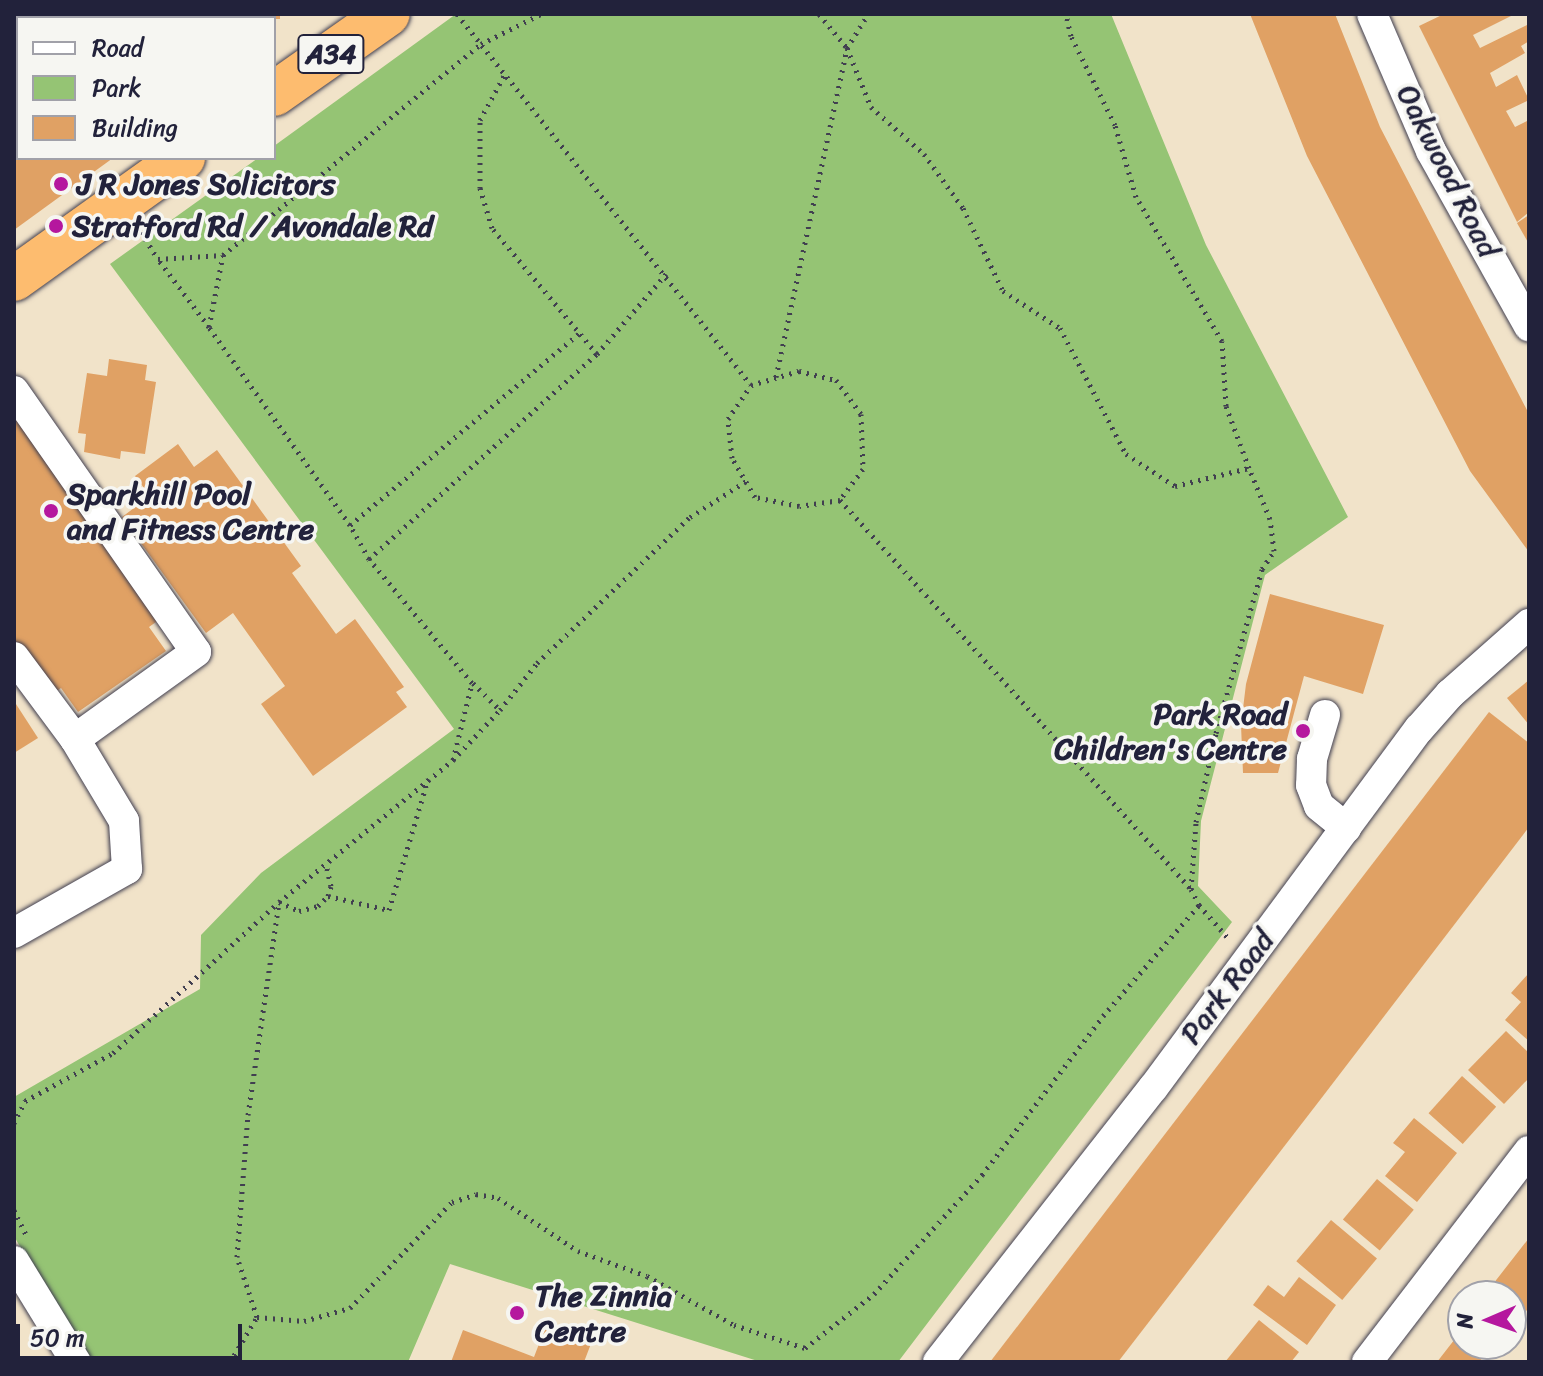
<!DOCTYPE html>
<html>
<head>
<meta charset="utf-8">
<style>
  body { margin:0 }
  #map { position:relative; width:1543px; height:1376px; overflow:hidden; background:#f1e3c9; font-family:Sriracha,sans-serif }
  div>[style] { position:absolute }
  .green>* { inset:0; background:#95c474 }
  .building>* { inset:0; background:#e0a164; transform-origin:0 0 }
  .path>* { height:5px; margin-top:-2.5px; transform-origin:0; background:repeating-linear-gradient(90deg,#413f50 0 2px,transparent 0 8px) }
  .roads { filter:drop-shadow(0 0 2px #413f50) drop-shadow(0 0 2px #413f50) }
  .minor>* { height:30px; margin:-15px; padding:0 15px; transform-origin:15px; border-radius:15px; background:#fff }
  .highway>* { height:44px; margin:-22px; padding:0 22px; transform-origin:22px; border-radius:22px; background:#fdbc6f }
  .dots>* { width:22px; height:22px; translate:-50% -50%; box-sizing:border-box; border:4px solid #f6f6f2; border-radius:50% }
  span { translate:-50% -50%; white-space:nowrap; text-align:center; line-height:1.15; -webkit-text-stroke:7px #f6f6f2; paint-order:stroke }
  .shield-label span { padding:2px 6px; background:#f6f6f2; border:2px solid; border-radius:6px; -webkit-text-stroke-width:0 }
  .shield-label { font-size:28px; color:#22223b; font-weight:700 }
  .street-label { font-size:30px; color:#22223b }
  .poi-label { font-size:30px; color:#22223b; font-weight:700 }
  .left { translate:0 -50%; text-align:left }
  .right { translate:-100% -50%; text-align:right }
  .frame { position:absolute; inset:0; border:16px solid #22223b; pointer-events:none }
  .legend { position:absolute; left:16px; top:16px; width:260px; height:144px; box-sizing:border-box; background:#f6f6f2; border:2px solid #a1a1a9; margin:0; padding:10px 14px; list-style:none; font-size:24px; color:#22223b }
  .legend li { display:flex; align-items:center; gap:16px; height:40px }
  .legend b { width:40px; border:2px solid #a1a1a9 }
  .north { position:absolute; left:1447px; top:1280px; width:80px; height:80px; box-sizing:border-box; background:#f6f6f2; border:2px solid #a1a1a9; border-radius:50%; rotate:268deg; font-size:22px; font-weight:700; line-height:32px; text-align:center; color:#22223b }
  .north::after { content:''; display:block; margin:auto; width:28px; height:36px; background:#b5179e; clip-path:polygon(50% 0,100% 100%,50% 72%,0 100%) }
  .scale { position:absolute; left:16px; top:1324px; width:226px; height:36px; box-sizing:border-box; border:4px solid #22223b; border-top:0; padding-left:10px; font-size:24px; line-height:28px; white-space:nowrap; color:#22223b; -webkit-text-stroke:6px #f6f6f2; paint-order:stroke }
</style>
</head>
<body>
<div id="map">
  <div class="green">
    <div style="clip-path:polygon(456px 14px,1111px 14px,1206px 245px,1348px 517px,1265px 575px,1201px 821px,1198px 886px,1232px 922px,898px 1362px,761px 1362px,450px 1264px,408px 1362px,85px 1362px,14px 1236px,14px 1097px,200px 989px,201px 935px,261px 873px,454px 729px,110px 264px,258px 158px,274px 158px,274px 146px)"></div>
  </div>
  <div class="building">
    <div style="left:163px;top:14px;width:117px;height:5px"></div>
    <div style="clip-path:polygon(1250px 14px,1335px 14px,1380px 127px,1529px 414px,1529px 552px,1470px 471px,1307px 156px)"></div>
    <div style="clip-path:polygon(1444px 14px,1515px 14px,1473px 35px,1480px 48px,1529px 24px,1529px 41px,1521px 46px,1525px 53px,1490px 73px,1496px 87px,1517px 75px,1529px 100px,1506px 111px,1515px 127px,1529px 120px,1529px 212px,1517px 222px,1419px 26px)"></div>
    <div style="clip-path:polygon(18px 137px,18px 158px,113px 158px,14px 230px,14px 140px)"></div>
    <div style="clip-path:polygon(1529px 215px,1529px 244px,1517px 223px)"></div>
    <div style="clip-path:polygon(109px 359px,147px 365px,145px 380px,156px 382px,145px 454px,121px 451px,120px 459px,84px 452px,86px 434px,78px 433px,87px 373px,107px 376px)"></div>
    <div style="clip-path:polygon(14px 404px,163px 617px,149px 627px,166px 651px,78px 712px,61px 688px,50px 696px,14px 644px)"></div>
    <div style="clip-path:polygon(178px 444px,194px 467px,217px 450px,301px 566px,292px 573px,336px 634px,355px 619px,404px 687px,396px 692px,407px 707px,313px 776px,261px 704px,285px 686px,233px 613px,206px 633px,122px 517px,150px 496px,135px 476px)"></div>
    <div style="clip-path:polygon(1270px 594px,1384px 625px,1363px 694px,1304px 676px,1278px 773px,1243px 773px,1241px 725px,1246px 684px)"></div>
    <div style="clip-path:polygon(1529px 680px,1529px 725px,1507px 698px)"></div>
    <div style="clip-path:polygon(14px 701px,38px 738px,14px 753px)"></div>
    <div style="clip-path:polygon(1489px 712px,1529px 743px,1529px 827px,1320px 1100px,1118px 1362px,990px 1362px)"></div>
    <div style="clip-path:polygon(1529px 973px,1529px 1041px,1505px 1020px,1521px 1002px,1511px 993px)"></div>
    <div style="clip-path:polygon(1506px 1031px,1529px 1053px,1529px 1078px,1504px 1104px,1468px 1070px)"></div>
    <div style="left:1462px;top:1076px;width:46px;height:50px;rotate:42deg"></div>
    <div style="clip-path:polygon(1414px 1118px,1457px 1153px,1417px 1202px,1385px 1176px,1405px 1152px,1393px 1143px)"></div>
    <div style="left:1377px;top:1179px;width:48px;height:53px;rotate:40deg"></div>
    <div style="left:1331px;top:1220px;width:60px;height:54px;rotate:40deg"></div>
    <div style="clip-path:polygon(1529px 1238px,1529px 1307px,1520px 1320px,1511px 1313px,1511px 1296px,1486px 1293px)"></div>
    <div style="clip-path:polygon(1299px 1277px,1336px 1305px,1307px 1345px,1253px 1305px,1268px 1285px,1284px 1297px)"></div>
    <div style="clip-path:polygon(1259px 1320px,1299px 1352px,1291px 1362px,1225px 1362px)"></div>
    <div style="clip-path:polygon(547px 1323px,592px 1341px,584px 1362px,451px 1362px,463px 1330px,534px 1357px)"></div>
    <div style="clip-path:polygon(1458px 1335px,1463px 1344px,1470px 1344px,1484px 1356px,1479px 1362px,1437px 1362px)"></div>
  </div>
  <div class="path">
    <div style="left:457px;top:14px;width:473px;rotate:51.6deg"></div>
    <div style="left:819px;top:14px;width:44px;rotate:50.5deg"></div>
    <div style="left:847px;top:48px;width:64px;rotate:67.9deg"></div>
    <div style="left:871px;top:107px;width:71px;rotate:41.6deg"></div>
    <div style="left:924px;top:154px;width:67px;rotate:54.2deg"></div>
    <div style="left:963px;top:208px;width:92px;rotate:64.3deg"></div>
    <div style="left:1003px;top:291px;width:68px;rotate:33deg"></div>
    <div style="left:1060px;top:328px;width:142px;rotate:62.4deg"></div>
    <div style="left:1126px;top:454px;width:59px;rotate:33.1deg"></div>
    <div style="left:1175px;top:486px;width:76px;rotate:-13.7deg"></div>
    <div style="left:1249px;top:468px;width:66px;rotate:-110.4deg"></div>
    <div style="left:1226px;top:406px;width:65px;rotate:-93.5deg"></div>
    <div style="left:1222px;top:341px;width:168px;rotate:-120.8deg"></div>
    <div style="left:1136px;top:197px;width:75px;rotate:-106.3deg"></div>
    <div style="left:1115px;top:125px;width:99px;rotate:-116.3deg"></div>
    <div style="left:1071px;top:36px;width:23px;rotate:-103deg"></div>
    <div style="left:141px;top:232px;width:32px;rotate:58deg"></div>
    <div style="left:209px;top:327px;width:85px;rotate:-126.9deg"></div>
    <div style="left:158px;top:259px;width:65px;rotate:-3.5deg"></div>
    <div style="left:597px;top:354px;width:106px;rotate:-49.2deg"></div>
    <div style="left:799px;top:371px;width:38px;rotate:14deg"></div>
    <div style="left:836px;top:380px;width:42px;rotate:53.7deg"></div>
    <div style="left:861px;top:414px;width:55px;rotate:87.9deg"></div>
    <div style="left:863px;top:469px;width:39px;rotate:127deg"></div>
    <div style="left:840px;top:500px;width:41px;rotate:171.7deg"></div>
    <div style="left:799px;top:506px;width:45px;rotate:-168.4deg"></div>
    <div style="left:755px;top:497px;width:45px;rotate:-120.5deg"></div>
    <div style="left:732px;top:458px;width:39px;rotate:-96deg"></div>
    <div style="left:728px;top:419px;width:41px;rotate:-55.9deg"></div>
    <div style="left:751px;top:385px;width:50px;rotate:-16.3deg"></div>
    <div style="left:776px;top:377px;width:337px;rotate:-77.8deg"></div>
    <div style="left:847px;top:48px;width:40px;rotate:-58deg"></div>
    <div style="left:840px;top:500px;width:524px;rotate:47.94deg"></div>
    <div style="left:1191px;top:889px;width:18px;rotate:63deg"></div>
    <div style="left:1199px;top:905px;width:45px;rotate:48.6deg"></div>
    <div style="left:350px;top:525px;width:301px;rotate:-39.9deg"></div>
    <div style="left:369px;top:559px;width:307px;rotate:-42deg"></div>
    <div style="left:597px;top:354px;width:164px;rotate:-129.8deg"></div>
    <div style="left:492px;top:228px;width:42px;rotate:-106.7deg"></div>
    <div style="left:480px;top:188px;width:68px;rotate:-90deg"></div>
    <div style="left:480px;top:120px;width:55px;rotate:-61.6deg"></div>
    <div style="left:473px;top:683px;width:38px;rotate:45deg"></div>
    <div style="left:453px;top:760px;width:69px;rotate:-46.8deg"></div>
    <div style="left:500px;top:710px;width:60px;rotate:-51.8deg"></div>
    <div style="left:537px;top:663px;width:211px;rotate:-43.7deg"></div>
    <div style="left:690px;top:517px;width:69px;rotate:-32.5deg"></div>
    <div style="left:1191px;top:889px;width:67px;rotate:-85.7deg"></div>
    <div style="left:1196px;top:822px;width:91px;rotate:-77.3deg"></div>
    <div style="left:1216px;top:733px;width:170px;rotate:-74.3deg"></div>
    <div style="left:1262px;top:569px;width:22px;rotate:-56deg"></div>
    <div style="left:1274px;top:551px;width:32px;rotate:-97deg"></div>
    <div style="left:1270px;top:519px;width:55px;rotate:-112.4deg"></div>
    <div style="left:328px;top:896px;width:63px;rotate:12.9deg"></div>
    <div style="left:389px;top:910px;width:137px;rotate:-73.4deg"></div>
    <div style="left:14px;top:1123px;width:25px;rotate:-63deg"></div>
    <div style="left:25px;top:1101px;width:100px;rotate:-28.6deg"></div>
    <div style="left:113px;top:1053px;width:224px;rotate:-42.3deg"></div>
    <div style="left:279px;top:902px;width:225px;rotate:-39.2deg"></div>
    <div style="left:453px;top:760px;width:79px;rotate:-76.1deg"></div>
    <div style="left:472px;top:683px;width:161px;rotate:-129.7deg"></div>
    <div style="left:369px;top:559px;width:39px;rotate:-119deg"></div>
    <div style="left:350px;top:525px;width:243px;rotate:-125.5deg"></div>
    <div style="left:209px;top:327px;width:73px;rotate:-79deg"></div>
    <div style="left:223px;top:255px;width:333px;rotate:-39.3deg"></div>
    <div style="left:481px;top:44px;width:67px;rotate:-26.6deg"></div>
    <div style="left:14px;top:1210px;width:28px;rotate:64deg"></div>
    <div style="left:257px;top:1317px;width:63px;rotate:-108.4deg"></div>
    <div style="left:237px;top:1257px;width:142px;rotate:-85.6deg"></div>
    <div style="left:248px;top:1115px;width:215px;rotate:-81.7deg"></div>
    <div style="left:279px;top:902px;width:22px;rotate:24deg"></div>
    <div style="left:299px;top:911px;width:20px;rotate:-15deg"></div>
    <div style="left:318px;top:906px;width:14px;rotate:-45deg"></div>
    <div style="left:328px;top:896px;width:10px;rotate:-73deg"></div>
    <div style="left:331px;top:886px;width:23px;rotate:-103deg"></div>
    <div style="left:230px;top:1362px;width:52px;rotate:-59deg"></div>
    <div style="left:257px;top:1317px;width:47px;rotate:4.9deg"></div>
    <div style="left:304px;top:1321px;width:48px;rotate:-15.8deg"></div>
    <div style="left:350px;top:1308px;width:147px;rotate:-46.1deg"></div>
    <div style="left:452px;top:1202px;width:25px;rotate:-18deg"></div>
    <div style="left:476px;top:1194px;width:22px;rotate:10deg"></div>
    <div style="left:498px;top:1198px;width:96px;rotate:33.5deg"></div>
    <div style="left:578px;top:1251px;width:73px;rotate:19.9deg"></div>
    <div style="left:647px;top:1276px;width:100px;rotate:29.4deg"></div>
    <div style="left:734px;top:1325px;width:75px;rotate:17.9deg"></div>
    <div style="left:805px;top:1348px;width:88px;rotate:-38deg"></div>
    <div style="left:874px;top:1294px;width:161px;rotate:-47.8deg"></div>
    <div style="left:982px;top:1175px;width:200px;rotate:-52.7deg"></div>
    <div style="left:1103px;top:1016px;width:147px;rotate:-49.1deg"></div>
  </div>
  <div class="roads">
    <div class="minor">
      <div style="left:130px;top:14px;width:5px;rotate:53deg"></div>
      <div style="left:1372px;top:14px;width:149px;rotate:66.7deg"></div>
      <div style="left:1431px;top:151px;width:201px;rotate:60.8deg"></div>
      <div style="left:14px;top:391px;width:318px;rotate:55.1deg"></div>
      <div style="left:196px;top:652px;width:149px;rotate:144.3deg"></div>
      <div style="left:75px;top:739px;width:102px;rotate:-126.6deg"></div>
      <div style="left:1325px;top:715px;width:46px;rotate:106.5deg"></div>
      <div style="left:1312px;top:759px;width:26px;rotate:92deg"></div>
      <div style="left:1311px;top:785px;width:22px;rotate:69deg"></div>
      <div style="left:1319px;top:806px;width:35px;rotate:39deg"></div>
      <div style="left:14px;top:933px;width:130px;rotate:-29.5deg"></div>
      <div style="left:127px;top:869px;width:48px;rotate:-93.6deg"></div>
      <div style="left:124px;top:821px;width:96px;rotate:-120.9deg"></div>
      <div style="left:14px;top:1261px;width:119px;rotate:58.5deg"></div>
      <div style="left:938px;top:1362px;width:348px;rotate:-51.9deg"></div>
      <div style="left:1153px;top:1088px;width:447px;rotate:-53.5deg"></div>
      <div style="left:1419px;top:729px;width:47px;rotate:-48.5deg"></div>
      <div style="left:1450px;top:694px;width:106px;rotate:-41.5deg"></div>
      <div style="left:1367px;top:1362px;width:266px;rotate:-52.5deg"></div>
    </div>
    <div class="highway">
      <div style="left:274px;top:94px;width:139px;rotate:-35.1deg"></div>
      <div style="left:14px;top:279px;width:208px;rotate:-35.6deg"></div>
    </div>
  </div>
  <div class="dots">
    <div style="left:61px;top:184px;background:#b5179e"></div>
    <div style="left:56px;top:226px;background:#b5179e"></div>
    <div style="left:51px;top:511px;background:#b5179e"></div>
    <div style="left:1303px;top:731px;background:#b5179e"></div>
    <div style="left:517px;top:1313px;background:#b5179e"></div>
  </div>
  <div class="shield-label">
    <span style="left:331px;top:54px">A34</span>
  </div>
  <div class="street-label">
    <span style="left:1448px;top:171px;rotate:63deg">Oakwood Road</span>
    <span style="left:1227px;top:987px;rotate:-53deg">Park Road</span>
  </div>
  <div class="poi-label">
    <span class="left" style="left:77px;top:184px">J R Jones Solicitors</span>
    <span class="left" style="left:72px;top:226px">Stratford Rd / Avondale Rd</span>
    <span class="left" style="left:67px;top:511px">Sparkhill Pool<br>and Fitness Centre</span>
    <span class="right" style="left:1287px;top:731px">Park Road<br>Children's Centre</span>
    <span class="left" style="left:535px;top:1313px">The Zinnia<br>Centre</span>
  </div>
  <div class="frame"></div>
  <ul class="legend">
  <li><b style="height:10px;background:#fff"></b>Road</li>
  <li><b style="height:22px;background:#95c474"></b>Park</li>
  <li><b style="height:22px;background:#e0a164"></b>Building</li>
  </ul>
  <div class="north">N</div>
  <div class="scale">50 m</div>
</div>
</body>
</html>
